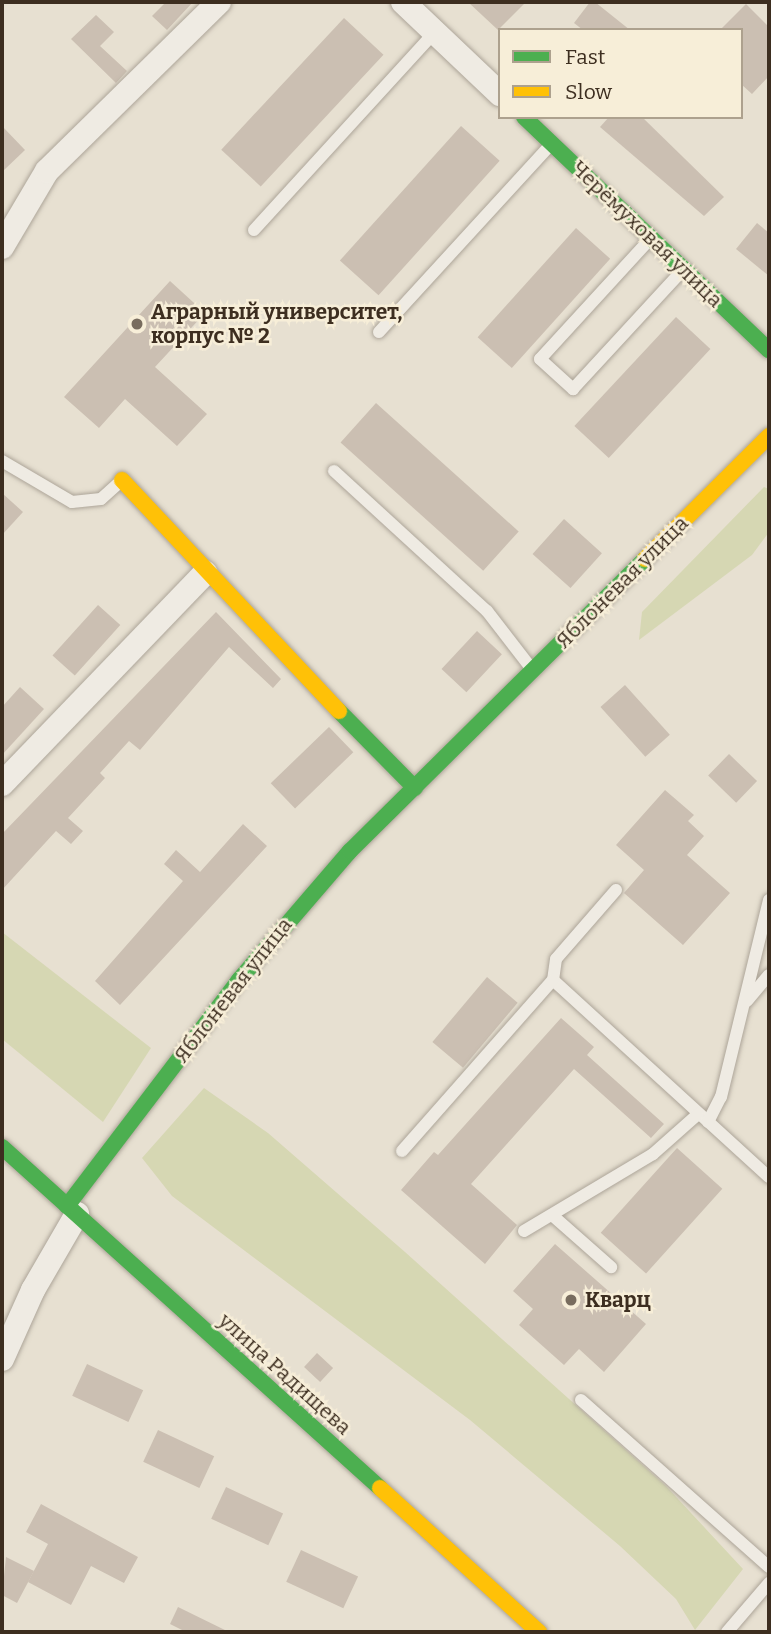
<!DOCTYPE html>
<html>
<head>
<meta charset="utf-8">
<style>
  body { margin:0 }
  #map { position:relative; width:771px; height:1634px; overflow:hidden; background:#e7e0d1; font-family:Bitter,serif }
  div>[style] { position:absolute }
  .green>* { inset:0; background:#d6d7b3 }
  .building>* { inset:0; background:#cbbfb2; transform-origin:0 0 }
  .roads { filter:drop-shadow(0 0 2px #ada599) drop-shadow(0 0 2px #ada599) }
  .lane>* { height:12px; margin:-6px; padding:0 6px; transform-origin:6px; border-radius:6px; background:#efebe3 }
  .street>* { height:24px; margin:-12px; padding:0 12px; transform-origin:12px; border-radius:12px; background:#efebe3 }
  .fast>* { height:16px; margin:-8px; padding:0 8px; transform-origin:8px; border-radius:8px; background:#4caf50 }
  .slow>* { height:16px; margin:-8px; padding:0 8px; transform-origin:8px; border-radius:8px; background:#ffc107 }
  .dots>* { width:19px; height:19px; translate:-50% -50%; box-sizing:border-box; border:4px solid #f7eed8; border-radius:50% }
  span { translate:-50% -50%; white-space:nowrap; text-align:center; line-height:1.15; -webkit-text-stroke:5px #f7eed8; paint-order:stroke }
  .street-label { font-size:21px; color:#3d2e20 }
  .poi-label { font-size:21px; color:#3d2e20; font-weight:700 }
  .left { translate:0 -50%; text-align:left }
  .frame { position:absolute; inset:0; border:4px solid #3d2e20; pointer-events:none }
  .legend { position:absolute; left:498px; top:28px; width:245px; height:91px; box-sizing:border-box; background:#f7eed8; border:2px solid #ada18e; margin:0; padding:9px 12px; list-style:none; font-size:21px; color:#3d2e20 }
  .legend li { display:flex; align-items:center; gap:14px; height:35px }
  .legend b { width:35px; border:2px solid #ada18e }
</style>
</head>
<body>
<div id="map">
  <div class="green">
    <div style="clip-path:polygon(764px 487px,769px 489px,769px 532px,752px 555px,639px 640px,642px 612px)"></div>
    <div style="clip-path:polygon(2px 932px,151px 1048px,103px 1122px,2px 1039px)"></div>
    <div style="clip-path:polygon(204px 1088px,268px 1133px,405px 1252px,666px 1486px,743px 1569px,695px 1630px,676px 1599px,620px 1546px,470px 1420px,172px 1196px,142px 1158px)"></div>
  </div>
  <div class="building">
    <div style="clip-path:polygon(166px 2px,193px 2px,167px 30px,152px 16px)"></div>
    <div style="clip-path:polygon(468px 2px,526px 2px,498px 30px)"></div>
    <div style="clip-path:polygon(590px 2px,595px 2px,630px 30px,583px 30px,574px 23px)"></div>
    <div style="clip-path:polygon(746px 4px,769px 27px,769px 76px,752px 94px,741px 84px,741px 30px,720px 30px)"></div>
    <div style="clip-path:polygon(96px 15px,114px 32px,100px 46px,127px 71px,116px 83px,71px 39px)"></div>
    <div style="left:344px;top:18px;width:54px;height:180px;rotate:43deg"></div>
    <div style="clip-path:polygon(609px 117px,642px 117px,724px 197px,704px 216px,600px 127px)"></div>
    <div style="clip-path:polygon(2px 126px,25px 150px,2px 172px)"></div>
    <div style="left:461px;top:126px;width:52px;height:181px;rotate:42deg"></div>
    <div style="clip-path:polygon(757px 223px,769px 233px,769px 276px,736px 249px)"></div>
    <div style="left:576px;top:228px;width:46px;height:147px;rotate:42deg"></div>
    <div style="clip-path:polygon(170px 281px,205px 313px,155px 367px,207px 414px,177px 446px,125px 399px,99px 428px,64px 397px)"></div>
    <div style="left:676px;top:317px;width:47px;height:149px;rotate:43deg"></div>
    <div style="left:376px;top:403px;width:192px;height:53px;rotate:42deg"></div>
    <div style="clip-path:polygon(2px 493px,23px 512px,2px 535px)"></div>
    <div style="left:564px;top:519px;width:51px;height:47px;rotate:42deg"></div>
    <div style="left:98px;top:605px;width:30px;height:68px;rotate:42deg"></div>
    <div style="clip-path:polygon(216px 612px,281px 679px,273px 688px,229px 647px,140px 750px,129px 741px,100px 773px,105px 778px,68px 818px,83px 831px,71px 844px,56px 831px,2px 890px,2px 834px)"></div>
    <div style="left:477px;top:631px;width:34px;height:52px;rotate:43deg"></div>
    <div style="left:625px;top:685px;width:67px;height:33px;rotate:48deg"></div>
    <div style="clip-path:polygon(20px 687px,44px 709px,2px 755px,2px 707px)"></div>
    <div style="left:329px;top:727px;width:35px;height:81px;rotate:46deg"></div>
    <div style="left:729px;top:754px;width:39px;height:30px;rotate:44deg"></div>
    <div style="clip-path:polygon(665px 790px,694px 815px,688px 821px,704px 836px,687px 855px,730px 893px,683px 945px,624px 893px,644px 870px,616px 845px)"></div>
    <div style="clip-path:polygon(243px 824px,267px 846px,120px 1005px,95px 981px,183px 881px,164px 864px,176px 850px,200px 872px)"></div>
    <div style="left:487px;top:977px;width:40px;height:85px;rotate:40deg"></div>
    <div style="clip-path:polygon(561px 1018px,594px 1047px,587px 1055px,664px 1124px,651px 1138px,574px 1069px,471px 1184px,517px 1225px,485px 1264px,401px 1190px,434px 1152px,438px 1155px)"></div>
    <div style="left:677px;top:1148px;width:61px;height:114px;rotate:42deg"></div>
    <div style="clip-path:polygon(555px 1244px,646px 1324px,604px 1372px,579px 1349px,564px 1365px,519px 1325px,533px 1309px,513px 1291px)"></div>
    <div style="left:317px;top:1353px;width:22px;height:19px;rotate:43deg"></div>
    <div style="left:87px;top:1364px;width:62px;height:35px;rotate:25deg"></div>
    <div style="left:158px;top:1430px;width:62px;height:35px;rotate:25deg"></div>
    <div style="left:226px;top:1487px;width:63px;height:35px;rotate:25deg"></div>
    <div style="clip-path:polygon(41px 1504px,138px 1557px,124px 1583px,91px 1566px,71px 1605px,28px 1582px,48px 1544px,26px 1532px)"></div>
    <div style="left:301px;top:1550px;width:63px;height:35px;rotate:25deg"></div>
    <div style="clip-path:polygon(6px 1557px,34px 1571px,17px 1603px,2px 1595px)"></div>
    <div style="clip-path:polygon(178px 1607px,229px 1632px,186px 1632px,170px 1624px)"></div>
  </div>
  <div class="roads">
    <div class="lane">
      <div style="left:254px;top:230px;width:268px;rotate:-47.6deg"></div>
      <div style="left:651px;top:238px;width:164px;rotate:132.5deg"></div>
      <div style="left:540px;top:359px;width:45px;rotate:42.3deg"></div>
      <div style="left:573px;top:389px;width:161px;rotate:-47.3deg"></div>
      <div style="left:379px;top:332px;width:255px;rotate:-47.5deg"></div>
      <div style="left:2px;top:461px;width:81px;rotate:30.4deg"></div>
      <div style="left:72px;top:502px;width:29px;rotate:-6deg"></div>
      <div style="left:101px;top:499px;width:25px;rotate:-42deg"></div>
      <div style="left:334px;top:471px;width:207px;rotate:42.5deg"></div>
      <div style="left:487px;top:611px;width:72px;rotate:52.3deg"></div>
      <div style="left:616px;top:890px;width:91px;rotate:131deg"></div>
      <div style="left:556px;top:959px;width:21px;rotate:98deg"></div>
      <div style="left:553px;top:980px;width:292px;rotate:42.4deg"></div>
      <div style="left:747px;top:1001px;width:34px;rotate:-50deg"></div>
      <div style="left:708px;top:1122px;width:28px;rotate:-63deg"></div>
      <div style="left:721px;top:1097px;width:203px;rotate:-76.3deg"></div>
      <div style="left:402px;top:1151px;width:228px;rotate:-48.6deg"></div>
      <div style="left:552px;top:1215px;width:79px;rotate:41.4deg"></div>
      <div style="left:524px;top:1231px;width:150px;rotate:-30.8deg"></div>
      <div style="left:653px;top:1154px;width:60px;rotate:-41.6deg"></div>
      <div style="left:581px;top:1400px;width:251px;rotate:41.6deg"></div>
      <div style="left:727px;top:1632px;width:65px;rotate:-49.4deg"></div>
    </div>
    <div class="street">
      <div style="left:403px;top:2px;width:134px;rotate:43.5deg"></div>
      <div style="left:2px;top:247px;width:88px;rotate:-59.4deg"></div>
      <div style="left:47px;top:171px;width:241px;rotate:-44.5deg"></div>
      <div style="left:2px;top:784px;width:293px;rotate:-46.1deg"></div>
      <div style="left:2px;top:1359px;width:76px;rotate:-65.8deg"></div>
      <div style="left:33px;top:1290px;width:88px;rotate:-59.9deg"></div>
    </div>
    <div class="fast">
      <div style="left:524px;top:117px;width:338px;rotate:43.6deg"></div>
      <div style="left:339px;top:711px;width:108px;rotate:45.4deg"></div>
      <div style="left:2px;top:1147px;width:509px;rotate:42.05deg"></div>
      <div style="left:67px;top:1206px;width:284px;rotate:-52.7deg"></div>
      <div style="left:239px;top:980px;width:170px;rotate:-49.3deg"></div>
      <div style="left:350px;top:851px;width:415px;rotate:-44.7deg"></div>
    </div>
    <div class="slow">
      <div style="left:122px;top:480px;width:317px;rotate:46.8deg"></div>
      <div style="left:645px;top:559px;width:175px;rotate:-44.8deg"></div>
      <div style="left:380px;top:1488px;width:215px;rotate:42.2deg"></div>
    </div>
  </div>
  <div class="dots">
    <div style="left:137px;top:324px;background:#786c5e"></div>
    <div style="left:571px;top:1300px;background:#786c5e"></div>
  </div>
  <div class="street-label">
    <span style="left:647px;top:234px;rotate:44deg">Черёмуховая улица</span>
    <span style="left:622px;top:582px;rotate:-45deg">Яблоневая улица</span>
    <span style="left:233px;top:990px;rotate:-52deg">Яблоневая улица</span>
    <span style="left:285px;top:1374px;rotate:42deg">улица Радищева</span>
  </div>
  <div class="poi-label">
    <span class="left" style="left:151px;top:324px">Аграрный университет,<br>корпус № 2</span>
    <span class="left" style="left:585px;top:1300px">Кварц</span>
  </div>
  <div class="frame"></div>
  <ul class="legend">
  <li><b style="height:9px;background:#4caf50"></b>Fast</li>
  <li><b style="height:9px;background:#ffc107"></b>Slow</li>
  </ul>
</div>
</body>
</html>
